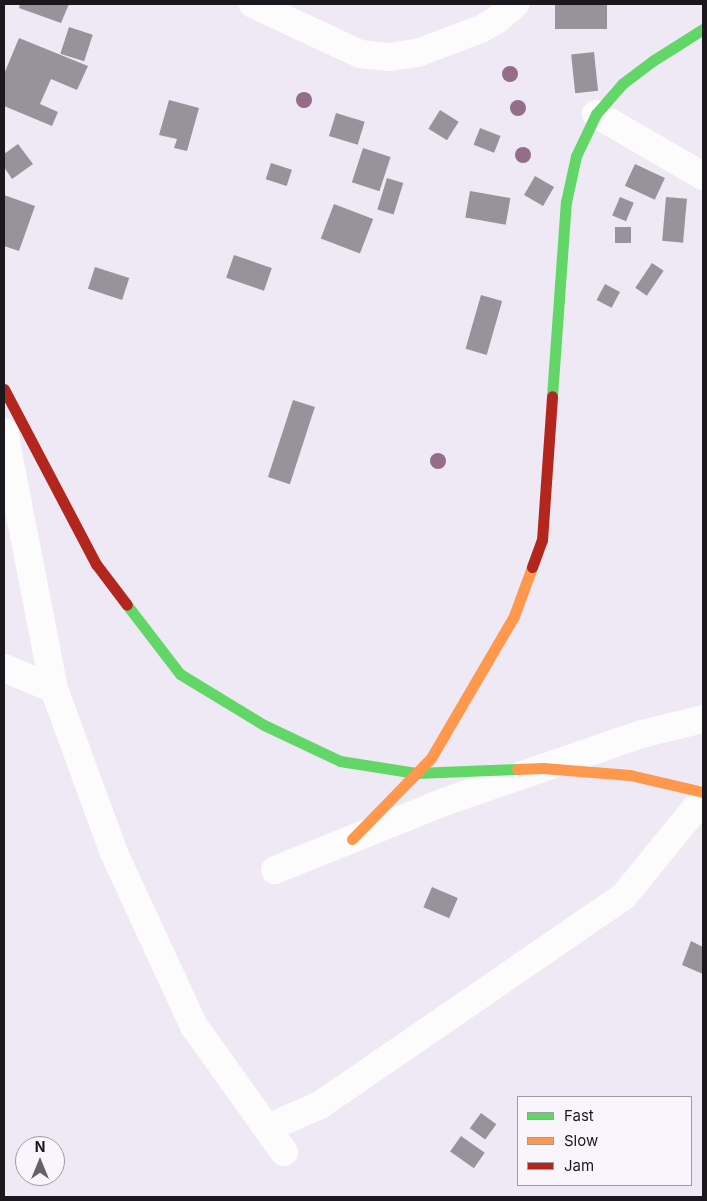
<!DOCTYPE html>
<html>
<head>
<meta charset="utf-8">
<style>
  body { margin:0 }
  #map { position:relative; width:707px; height:1201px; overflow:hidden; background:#eee9f4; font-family:Inter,sans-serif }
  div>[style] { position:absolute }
  .building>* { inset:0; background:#98939a; transform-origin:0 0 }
  .street>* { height:28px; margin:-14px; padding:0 14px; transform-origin:14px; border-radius:14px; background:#fcfcfd }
  .fast>* { height:11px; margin:-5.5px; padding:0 5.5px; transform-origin:5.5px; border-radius:5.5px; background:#63d668 }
  .slow>* { height:11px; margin:-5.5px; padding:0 5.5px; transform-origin:5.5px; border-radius:5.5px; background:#ff974d }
  .jam>* { height:11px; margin:-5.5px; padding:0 5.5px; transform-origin:5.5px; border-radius:5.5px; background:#b3261e }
  .trees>* { width:16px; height:16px; margin:-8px; border-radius:50%; background:#946e89 }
  span { translate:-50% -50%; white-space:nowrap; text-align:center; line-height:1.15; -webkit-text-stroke:5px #f8f5fc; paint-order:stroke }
  .frame { position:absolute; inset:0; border:5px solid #1a171d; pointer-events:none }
  .legend { position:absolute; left:517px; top:1096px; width:175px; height:90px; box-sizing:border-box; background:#f8f5fc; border:1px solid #9f9ca3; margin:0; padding:6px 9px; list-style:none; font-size:15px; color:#1a171d }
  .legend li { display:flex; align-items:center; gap:10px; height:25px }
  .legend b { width:25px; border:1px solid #9f9ca3 }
  .north { position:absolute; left:15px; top:1136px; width:50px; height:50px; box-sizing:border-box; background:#f8f5fc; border:1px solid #9f9ca3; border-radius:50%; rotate:0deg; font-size:14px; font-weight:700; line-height:20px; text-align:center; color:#1a171d }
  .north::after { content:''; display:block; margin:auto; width:18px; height:22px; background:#646068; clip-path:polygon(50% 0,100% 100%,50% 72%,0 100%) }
</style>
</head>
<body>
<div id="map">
  <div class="building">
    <div style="clip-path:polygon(20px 4px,69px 4px,61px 23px,19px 8px)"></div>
    <div style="left:555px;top:4px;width:52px;height:25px"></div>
    <div style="left:69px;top:27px;width:25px;height:28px;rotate:18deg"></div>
    <div style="clip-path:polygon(19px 38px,88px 66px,77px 90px,51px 79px,40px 104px,58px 112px,52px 126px,4px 106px,4px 74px)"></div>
    <div style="left:594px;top:52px;width:39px;height:23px;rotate:84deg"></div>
    <div style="clip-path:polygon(169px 100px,199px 108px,187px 151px,174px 148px,177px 139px,159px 135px)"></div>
    <div style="left:440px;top:110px;width:22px;height:22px;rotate:32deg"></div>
    <div style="left:336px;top:113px;width:30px;height:24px;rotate:17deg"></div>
    <div style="left:480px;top:128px;width:22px;height:18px;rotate:21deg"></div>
    <div style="clip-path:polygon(18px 144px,33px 164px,12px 179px,4px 167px,4px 154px)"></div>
    <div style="left:363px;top:148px;width:29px;height:36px;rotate:18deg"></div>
    <div style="left:271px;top:163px;width:22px;height:17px;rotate:18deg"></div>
    <div style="left:635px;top:164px;width:33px;height:24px;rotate:25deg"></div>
    <div style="left:535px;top:176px;width:22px;height:22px;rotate:30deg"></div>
    <div style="left:387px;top:178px;width:17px;height:33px;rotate:17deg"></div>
    <div style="left:470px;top:191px;width:41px;height:27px;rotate:10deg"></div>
    <div style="clip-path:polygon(4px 195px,35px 206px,19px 251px,4px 246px)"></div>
    <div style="left:620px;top:197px;width:15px;height:20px;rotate:23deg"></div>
    <div style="left:666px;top:197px;width:21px;height:44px;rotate:5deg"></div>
    <div style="left:334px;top:204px;width:42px;height:37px;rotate:21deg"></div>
    <div style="left:615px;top:227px;width:16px;height:16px"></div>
    <div style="left:234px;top:255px;width:40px;height:24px;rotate:19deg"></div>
    <div style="left:652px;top:263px;width:14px;height:30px;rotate:34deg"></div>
    <div style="left:95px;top:267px;width:36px;height:23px;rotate:18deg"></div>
    <div style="left:605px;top:284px;width:17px;height:18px;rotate:28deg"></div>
    <div style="left:481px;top:295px;width:22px;height:56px;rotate:16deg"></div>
    <div style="left:293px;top:400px;width:23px;height:81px;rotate:18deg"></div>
    <div style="left:432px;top:887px;width:28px;height:22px;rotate:23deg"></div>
    <div style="clip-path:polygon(691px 941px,703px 947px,703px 974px,682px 965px)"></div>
    <div style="left:481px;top:1113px;width:19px;height:19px;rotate:36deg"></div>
    <div style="left:461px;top:1136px;width:29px;height:19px;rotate:35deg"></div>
  </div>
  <div class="street">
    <div style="left:253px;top:4px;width:118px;rotate:25deg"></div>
    <div style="left:360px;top:54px;width:30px;rotate:6deg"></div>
    <div style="left:390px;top:57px;width:30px;rotate:-9deg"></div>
    <div style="left:420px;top:52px;width:65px;rotate:-20.7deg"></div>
    <div style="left:481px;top:29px;width:20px;rotate:-30deg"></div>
    <div style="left:498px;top:19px;width:23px;rotate:-41deg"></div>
    <div style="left:596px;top:114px;width:124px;rotate:30.1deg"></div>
    <div style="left:4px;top:432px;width:262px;rotate:79deg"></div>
    <div style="left:54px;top:689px;width:175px;rotate:69.9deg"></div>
    <div style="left:114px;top:853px;width:191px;rotate:65.2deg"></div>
    <div style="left:194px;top:1026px;width:155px;rotate:54.5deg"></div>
    <div style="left:4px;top:668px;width:54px;rotate:22.8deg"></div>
    <div style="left:275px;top:870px;width:182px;rotate:-21.9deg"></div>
    <div style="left:444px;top:802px;width:209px;rotate:-19deg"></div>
    <div style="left:642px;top:734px;width:63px;rotate:-13.8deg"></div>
    <div style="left:268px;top:1128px;width:57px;rotate:-23.9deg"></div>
    <div style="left:320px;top:1105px;width:368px;rotate:-34.5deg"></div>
    <div style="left:623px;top:897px;width:127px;rotate:-50.8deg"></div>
  </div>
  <div class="fast">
    <div style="left:552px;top:396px;width:195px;rotate:-85.9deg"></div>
    <div style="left:566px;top:202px;width:47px;rotate:-77.7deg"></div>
    <div style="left:576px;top:156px;width:47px;rotate:-64.5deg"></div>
    <div style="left:596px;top:114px;width:40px;rotate:-49deg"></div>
    <div style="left:622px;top:84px;width:40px;rotate:-37deg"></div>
    <div style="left:654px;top:60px;width:58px;rotate:-32.3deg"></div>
    <div style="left:127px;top:605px;width:87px;rotate:52.5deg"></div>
    <div style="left:180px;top:674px;width:98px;rotate:31.3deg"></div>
    <div style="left:264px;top:725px;width:84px;rotate:25.3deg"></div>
    <div style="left:340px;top:761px;width:77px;rotate:9deg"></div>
    <div style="left:416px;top:773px;width:101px;rotate:-2.3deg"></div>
  </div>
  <div class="slow">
    <div style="left:517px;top:769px;width:26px;rotate:-2deg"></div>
    <div style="left:543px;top:768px;width:87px;rotate:4.6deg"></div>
    <div style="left:630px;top:775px;width:75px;rotate:13.1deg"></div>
    <div style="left:352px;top:839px;width:113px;rotate:-45.7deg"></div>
    <div style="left:431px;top:758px;width:164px;rotate:-59.7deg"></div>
    <div style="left:514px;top:616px;width:52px;rotate:-69.8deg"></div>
  </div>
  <div class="jam">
    <div style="left:4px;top:389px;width:198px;rotate:62.3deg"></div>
    <div style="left:96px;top:564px;width:51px;rotate:52.9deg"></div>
    <div style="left:532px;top:567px;width:29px;rotate:-70deg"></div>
    <div style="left:542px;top:540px;width:144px;rotate:-86deg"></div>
  </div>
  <div class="trees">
    <div style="left:510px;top:74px"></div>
    <div style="left:304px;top:100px"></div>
    <div style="left:518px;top:108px"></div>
    <div style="left:523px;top:155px"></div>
    <div style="left:438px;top:461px"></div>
  </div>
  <div class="frame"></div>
  <ul class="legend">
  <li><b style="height:6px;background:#63d668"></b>Fast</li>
  <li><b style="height:6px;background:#ff974d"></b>Slow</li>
  <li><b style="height:6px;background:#b3261e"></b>Jam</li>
  </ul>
  <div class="north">N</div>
</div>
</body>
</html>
